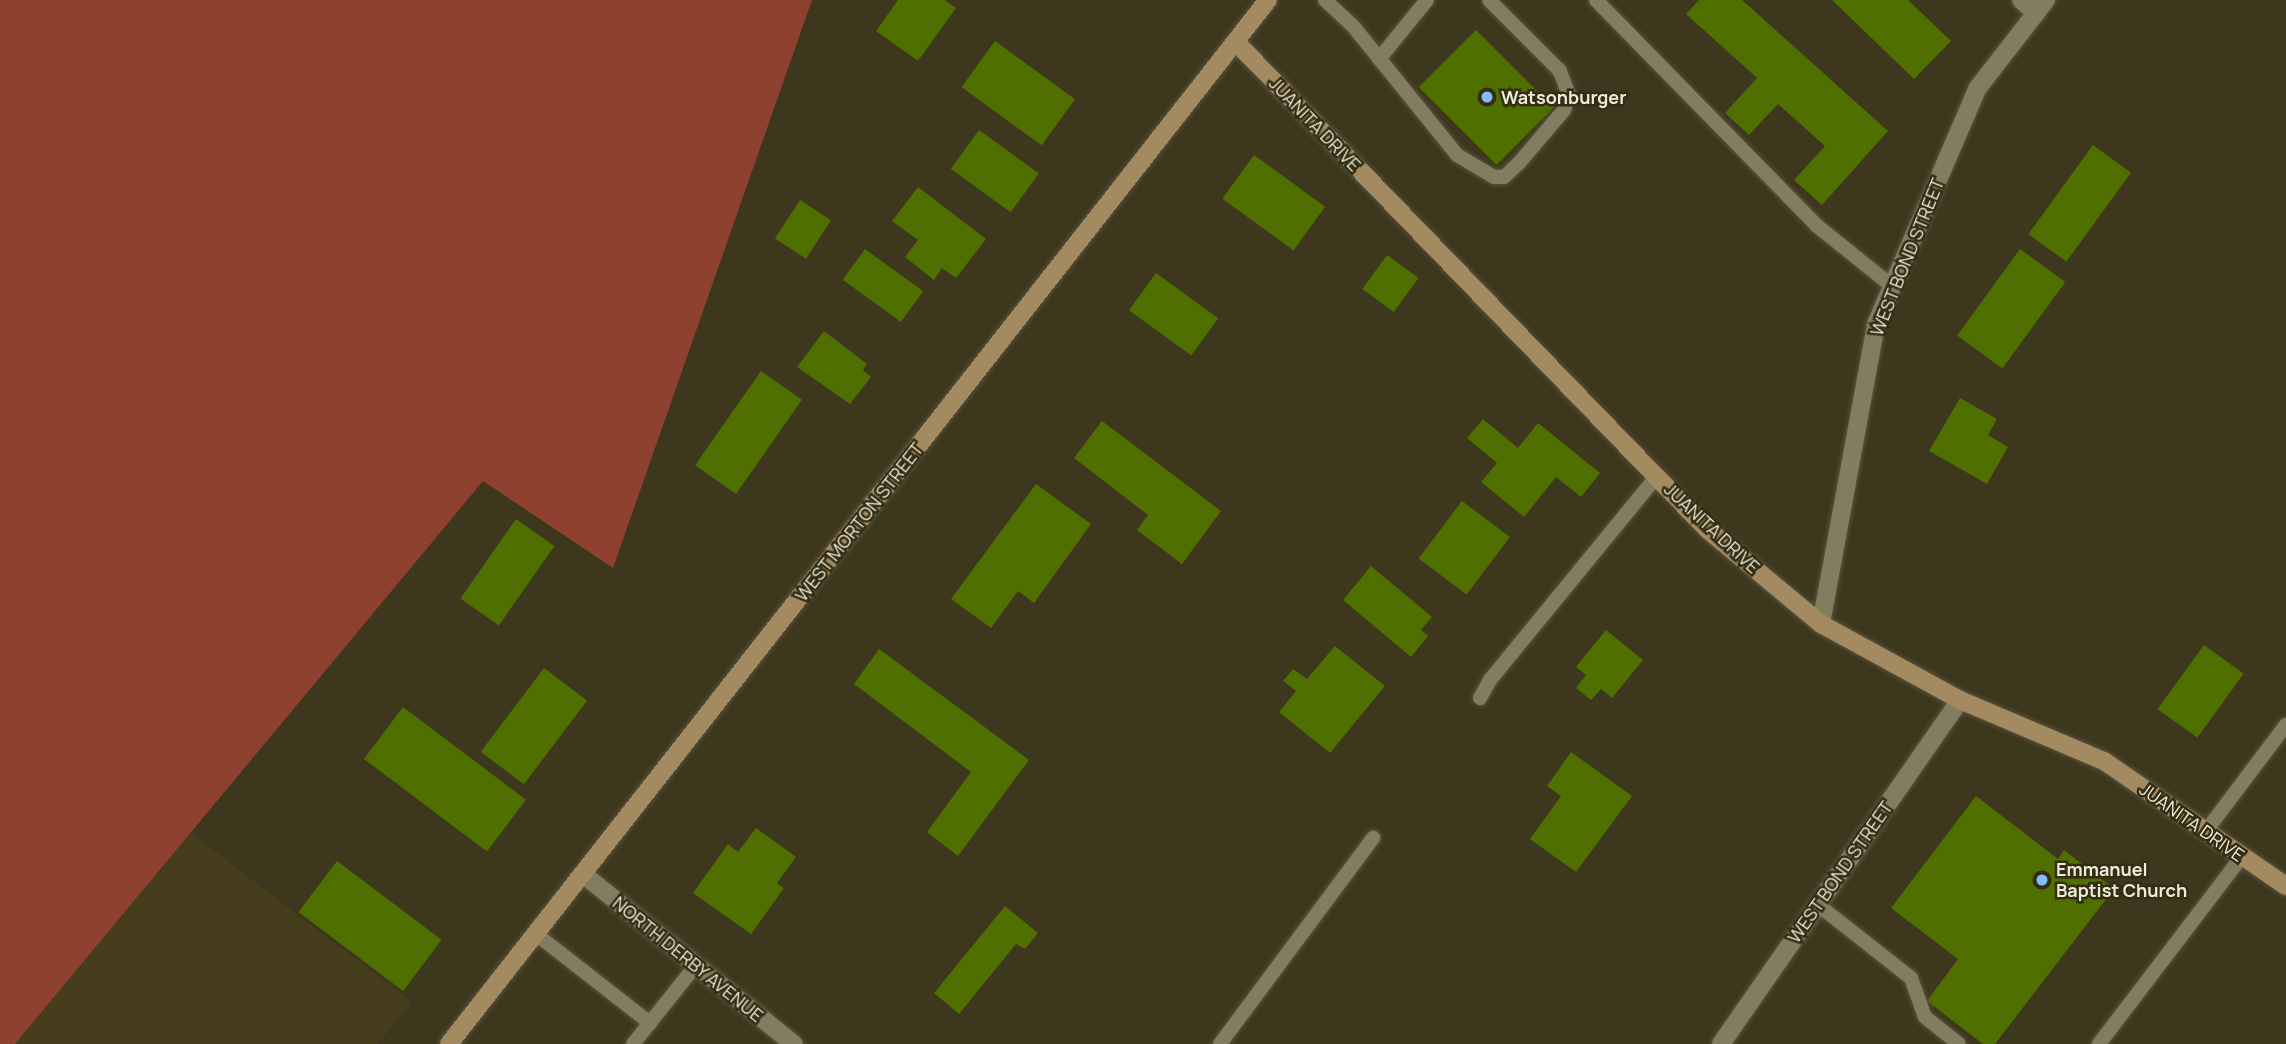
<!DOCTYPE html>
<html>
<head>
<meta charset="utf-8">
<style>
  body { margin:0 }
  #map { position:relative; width:2286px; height:1044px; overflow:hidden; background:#3d371d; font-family:Manrope,sans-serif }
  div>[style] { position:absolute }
  .built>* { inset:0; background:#453d1b }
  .green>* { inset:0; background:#8f412f }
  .building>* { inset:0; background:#4f6f01; transform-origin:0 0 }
  .roads { filter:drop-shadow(0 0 2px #59533d) drop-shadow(0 0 2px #59533d) }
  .lane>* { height:14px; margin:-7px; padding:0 7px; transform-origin:7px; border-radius:7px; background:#827c60 }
  .street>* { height:18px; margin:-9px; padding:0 9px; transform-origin:9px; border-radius:9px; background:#827c60 }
  .secondary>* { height:18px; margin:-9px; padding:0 9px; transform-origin:9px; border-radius:9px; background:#a38a60 }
  .dots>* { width:19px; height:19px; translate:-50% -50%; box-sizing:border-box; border:4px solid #332d13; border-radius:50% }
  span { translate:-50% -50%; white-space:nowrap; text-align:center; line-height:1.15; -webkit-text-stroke:5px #332d13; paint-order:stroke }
  .poi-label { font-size:18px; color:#eeebdb; font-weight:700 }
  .left { translate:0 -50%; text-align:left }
  .street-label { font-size:18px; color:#eeebdb }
</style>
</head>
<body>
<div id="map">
  <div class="built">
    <div style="clip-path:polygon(191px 833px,412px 1002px,378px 1044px,15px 1044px)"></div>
  </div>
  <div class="green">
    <div style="clip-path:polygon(0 0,812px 0,613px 568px,483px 481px,15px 1044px,0 1044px)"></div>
  </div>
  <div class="building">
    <div style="clip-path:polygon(898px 0,945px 0,956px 8px,918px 61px,876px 31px)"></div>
    <div style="clip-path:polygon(1699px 0,1742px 0,1888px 131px,1822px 205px,1794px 180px,1825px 146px,1778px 104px,1749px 135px,1725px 113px,1757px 78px,1686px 14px)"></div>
    <div style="clip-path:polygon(1832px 0,1908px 0,1951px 41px,1914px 79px)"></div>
    <div style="left:1476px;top:30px;width:110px;height:81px;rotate:45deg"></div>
    <div style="left:995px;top:41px;width:99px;height:57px;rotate:36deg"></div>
    <div style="left:979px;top:130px;width:74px;height:48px;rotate:36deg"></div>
    <div style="left:2093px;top:145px;width:47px;height:110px;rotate:36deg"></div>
    <div style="left:1254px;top:155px;width:88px;height:54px;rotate:36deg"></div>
    <div style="clip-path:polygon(918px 187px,986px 239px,956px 278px,942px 268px,934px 280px,905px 257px,918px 240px,892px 221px)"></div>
    <div style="left:800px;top:200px;width:37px;height:46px;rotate:33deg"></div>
    <div style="left:865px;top:249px;width:72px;height:38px;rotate:36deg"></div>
    <div style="left:2020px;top:249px;width:56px;height:107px;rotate:36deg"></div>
    <div style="left:1387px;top:255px;width:39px;height:42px;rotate:36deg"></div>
    <div style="left:1156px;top:273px;width:77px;height:46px;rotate:36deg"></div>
    <div style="clip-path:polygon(824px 331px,867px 364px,863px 370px,871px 377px,850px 404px,797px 367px)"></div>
    <div style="left:761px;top:371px;width:50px;height:115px;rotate:35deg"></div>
    <div style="clip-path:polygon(1960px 398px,1997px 419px,1988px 435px,2008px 447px,1987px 484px,1929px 451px)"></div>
    <div style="clip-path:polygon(1483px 419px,1518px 448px,1538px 423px,1600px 473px,1581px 497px,1556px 477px,1524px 517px,1481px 482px,1497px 463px,1467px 438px)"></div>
    <div style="clip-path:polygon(1102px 421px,1221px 511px,1182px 564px,1137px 530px,1148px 515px,1074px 458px)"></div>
    <div style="clip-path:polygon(1036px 484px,1091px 524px,1034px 603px,1018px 591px,991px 628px,951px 599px)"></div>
    <div style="left:1462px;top:501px;width:60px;height:72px;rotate:37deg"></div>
    <div style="left:516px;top:519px;width:47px;height:97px;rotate:35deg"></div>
    <div style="clip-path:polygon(1371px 566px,1432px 617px,1421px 630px,1428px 636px,1411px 657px,1343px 600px)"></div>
    <div style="clip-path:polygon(1606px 630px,1643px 660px,1612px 698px,1601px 689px,1591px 700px,1576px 688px,1586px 675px,1576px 667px)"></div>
    <div style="left:2204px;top:645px;width:49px;height:79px;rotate:36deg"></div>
    <div style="clip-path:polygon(1335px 646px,1385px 686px,1330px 753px,1279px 712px,1296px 691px,1283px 681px,1293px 669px,1307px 679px)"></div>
    <div style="clip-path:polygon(879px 649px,1029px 760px,958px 856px,927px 832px,971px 772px,854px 684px)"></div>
    <div style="left:544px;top:668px;width:54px;height:105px;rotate:37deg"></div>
    <div style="left:403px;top:707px;width:154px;height:65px;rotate:37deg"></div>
    <div style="clip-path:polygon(1571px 752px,1632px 796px,1576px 872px,1530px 839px,1561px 796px,1547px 786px)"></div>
    <div style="clip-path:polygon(1976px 796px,2058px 859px,2064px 850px,2114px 889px,1995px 1044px,1983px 1044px,1927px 1001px,1958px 959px,1891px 908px)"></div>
    <div style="clip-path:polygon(756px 828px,796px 857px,777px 883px,784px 888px,751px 934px,693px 893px,728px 844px,738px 852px)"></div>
    <div style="left:337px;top:861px;width:131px;height:64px;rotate:37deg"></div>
    <div style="clip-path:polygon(1005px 906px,1038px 933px,1025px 949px,1016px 944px,959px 1014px,934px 993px)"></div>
  </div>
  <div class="roads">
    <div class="lane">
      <div style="left:1325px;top:0;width:38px;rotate:43deg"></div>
      <div style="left:1353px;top:26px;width:166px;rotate:51.1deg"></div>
      <div style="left:1457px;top:155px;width:43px;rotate:30.7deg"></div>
      <div style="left:1494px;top:177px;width:10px"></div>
      <div style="left:1504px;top:177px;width:21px;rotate:-43deg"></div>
      <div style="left:1519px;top:163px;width:70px;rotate:-49.7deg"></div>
      <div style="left:1564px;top:110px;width:16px;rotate:-72deg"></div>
      <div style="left:1569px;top:95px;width:26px;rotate:-111deg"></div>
      <div style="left:1560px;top:71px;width:100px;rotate:-135deg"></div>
      <div style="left:1596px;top:0;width:315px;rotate:45.6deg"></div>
      <div style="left:1816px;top:225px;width:97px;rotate:38.8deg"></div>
      <div style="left:1379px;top:59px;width:76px;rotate:-50.9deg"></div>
      <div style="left:1480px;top:698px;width:21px;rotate:-61deg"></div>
      <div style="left:1490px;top:680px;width:262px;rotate:-50.7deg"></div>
      <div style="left:2206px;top:831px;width:133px;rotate:-53deg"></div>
      <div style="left:1817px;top:904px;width:120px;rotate:38.2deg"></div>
      <div style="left:1911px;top:978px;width:41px;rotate:70.3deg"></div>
      <div style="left:1925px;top:1017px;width:43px;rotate:38.5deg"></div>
      <div style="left:536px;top:934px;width:145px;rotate:38deg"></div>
      <div style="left:633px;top:1044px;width:101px;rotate:-51.4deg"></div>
      <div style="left:1220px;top:1044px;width:257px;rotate:-53.4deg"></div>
      <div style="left:2099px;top:1044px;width:236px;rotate:-52.7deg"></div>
    </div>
    <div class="street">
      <div style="left:2021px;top:0;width:20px;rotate:41deg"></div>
      <div style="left:1821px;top:624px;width:305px;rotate:-79.6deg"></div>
      <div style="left:1876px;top:324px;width:256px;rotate:-66.7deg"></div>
      <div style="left:1977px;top:89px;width:113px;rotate:-52.2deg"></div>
      <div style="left:583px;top:874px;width:271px;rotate:38.9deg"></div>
      <div style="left:1721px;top:1044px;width:419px;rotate:-55.2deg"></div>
    </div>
    <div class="secondary">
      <div style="left:1236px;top:42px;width:678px;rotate:45.96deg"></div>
      <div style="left:1707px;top:529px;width:148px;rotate:39.8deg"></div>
      <div style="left:1821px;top:624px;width:158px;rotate:28.7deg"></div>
      <div style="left:1960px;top:700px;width:156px;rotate:23deg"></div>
      <div style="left:2104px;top:761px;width:221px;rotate:34.5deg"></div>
      <div style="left:449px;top:1044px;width:1327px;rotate:-51.89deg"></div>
    </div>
  </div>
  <div class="dots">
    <div style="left:1487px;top:97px;background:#82bcfa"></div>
    <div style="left:2042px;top:880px;background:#82bcfa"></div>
  </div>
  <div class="poi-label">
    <span class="left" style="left:1501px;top:97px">Watsonburger</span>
    <span class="left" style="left:2056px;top:880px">Emmanuel<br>Baptist Church</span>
  </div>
  <div class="street-label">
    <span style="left:1315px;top:124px;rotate:46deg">JUANITA DRIVE</span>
    <span style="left:1907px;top:257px;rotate:-68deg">WEST BOND STREET</span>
    <span style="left:859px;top:522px;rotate:-52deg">WEST MORTON STREET</span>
    <span style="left:1712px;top:528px;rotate:43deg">JUANITA DRIVE</span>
    <span style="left:2192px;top:822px;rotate:35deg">JUANITA DRIVE</span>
    <span style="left:1840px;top:872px;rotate:-55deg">WEST BOND STREET</span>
    <span style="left:688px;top:959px;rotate:39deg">NORTH DERBY AVENUE</span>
  </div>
</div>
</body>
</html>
